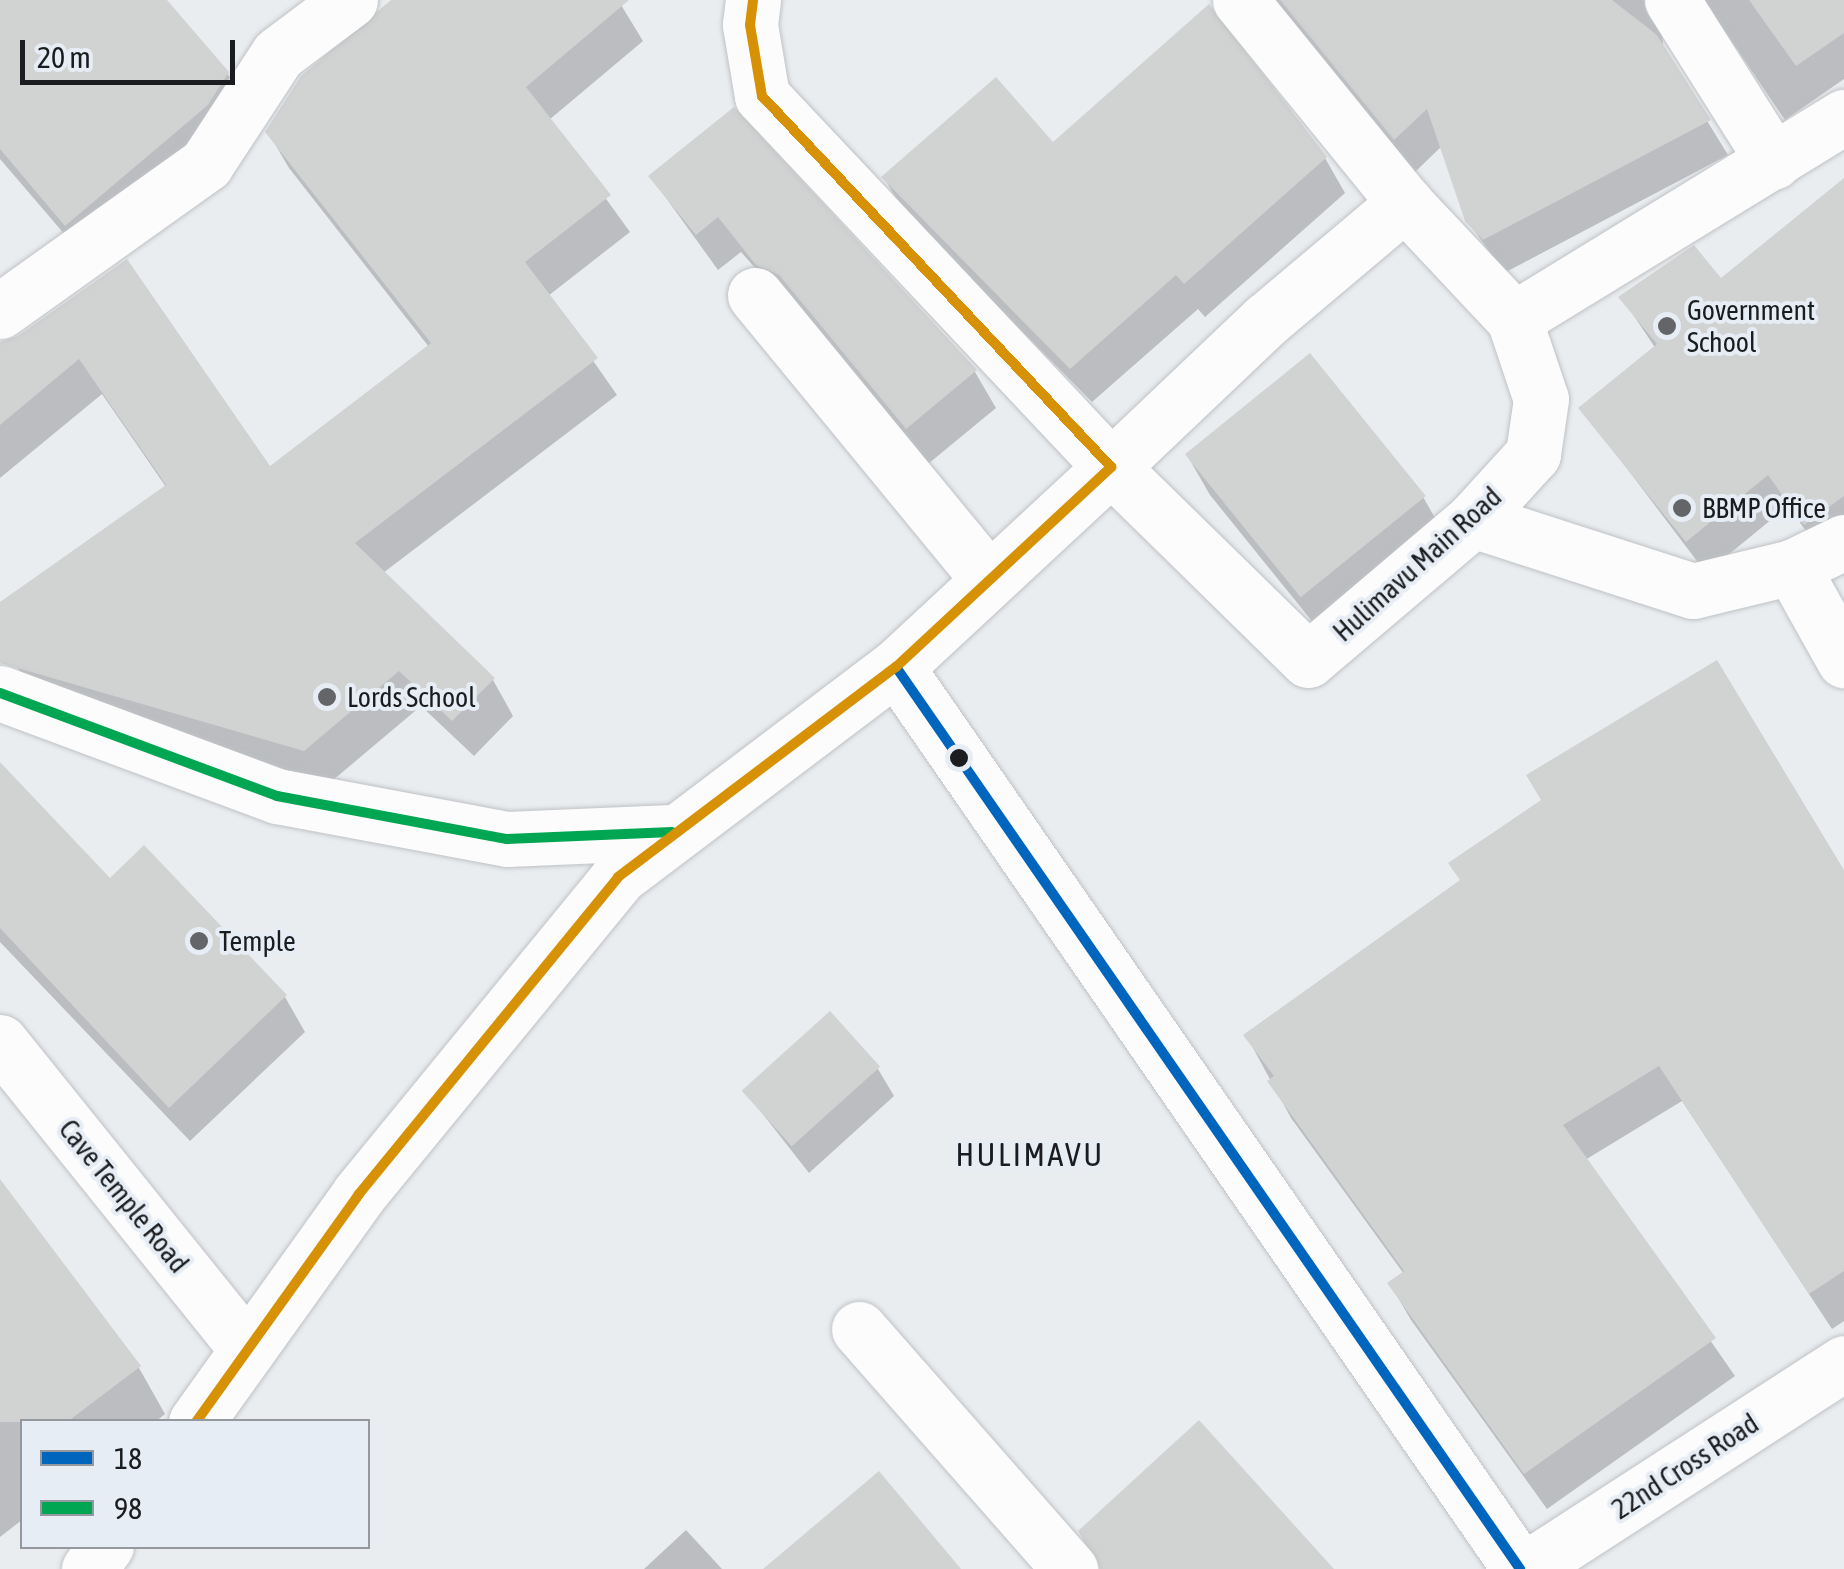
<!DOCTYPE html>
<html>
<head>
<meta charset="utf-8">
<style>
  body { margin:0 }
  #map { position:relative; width:1844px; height:1569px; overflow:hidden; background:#eaedf0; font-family:"Asap Condensed",sans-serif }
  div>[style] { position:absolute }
  .shadow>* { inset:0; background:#0003 }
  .building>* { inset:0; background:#d1d2d2; transform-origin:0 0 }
  .roads { filter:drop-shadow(0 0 2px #bfc2c5) drop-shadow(0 0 2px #bfc2c5) }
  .street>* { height:55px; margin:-27.5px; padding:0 27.5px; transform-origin:27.5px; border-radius:27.5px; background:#fcfcfd }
  .secondary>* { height:55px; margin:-27.5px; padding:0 27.5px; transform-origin:27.5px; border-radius:27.5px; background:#fcfcfd }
  .bus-1>* { height:10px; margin:-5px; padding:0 5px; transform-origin:5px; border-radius:5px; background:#0065bd }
  .bus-2>* { height:10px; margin:-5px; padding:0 5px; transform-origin:5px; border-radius:5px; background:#00a651 }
  .bus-3>* { height:10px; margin:-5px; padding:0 5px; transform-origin:5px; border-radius:5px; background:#d69105 }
  .dots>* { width:28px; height:28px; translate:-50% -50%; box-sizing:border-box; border:5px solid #e6edf4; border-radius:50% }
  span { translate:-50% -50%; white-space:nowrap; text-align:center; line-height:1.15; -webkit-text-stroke:8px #e6edf4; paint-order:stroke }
  .poi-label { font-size:28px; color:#1a1c1f }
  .left { translate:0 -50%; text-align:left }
  .street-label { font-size:28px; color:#1a1c1f }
  .quarter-label { font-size:32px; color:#1a1c1f; letter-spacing:2.5px }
  .legend { position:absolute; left:20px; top:1419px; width:350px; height:130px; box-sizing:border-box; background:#e6edf4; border:2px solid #94999f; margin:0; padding:12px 18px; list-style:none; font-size:30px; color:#1a1c1f }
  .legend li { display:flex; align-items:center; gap:20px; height:50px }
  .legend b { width:50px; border:2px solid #94999f }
  .scale { position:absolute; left:20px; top:40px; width:215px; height:45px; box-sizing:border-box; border:5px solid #1a1c1f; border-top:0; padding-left:12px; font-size:30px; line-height:35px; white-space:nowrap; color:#1a1c1f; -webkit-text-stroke:8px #e6edf4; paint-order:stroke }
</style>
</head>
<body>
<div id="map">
  <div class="shadow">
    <div style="clip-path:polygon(0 0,164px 0,227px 73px,250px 113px,90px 264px,0 159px)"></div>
    <div style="clip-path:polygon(398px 0,618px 0,643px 41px,549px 120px,630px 232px,548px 296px,617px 395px,383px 573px,493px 680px,513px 716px,474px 756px,421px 706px,326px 786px,42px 702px,0 643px,0 605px,166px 487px,102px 394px,0 478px,0 344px,18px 339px,127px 262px,270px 469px,429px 347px,289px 168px,268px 132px)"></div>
    <div style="clip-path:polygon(1268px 0,1844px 0,1844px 79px,1785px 120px,1707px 5px,1662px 21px,1663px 49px,1728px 155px,1504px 273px,1467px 220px,1442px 146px,1415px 172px)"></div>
    <div style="clip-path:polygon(734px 110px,975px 372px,996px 408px,928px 464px,741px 252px,718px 270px,651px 177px)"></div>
    <div style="clip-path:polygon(1325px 158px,1345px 193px,1205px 317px,1198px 309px,1092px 402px,905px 213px,884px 178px)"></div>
    <div style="clip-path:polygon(1844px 181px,1844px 542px,1824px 556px,1788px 506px,1706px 573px,1582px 409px,1656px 349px,1622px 298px,1721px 282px)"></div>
    <div style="clip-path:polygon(1187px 455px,1423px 497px,1446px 537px,1324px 636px,1210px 495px)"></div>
    <div style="clip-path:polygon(0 766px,110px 882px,285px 997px,305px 1032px,190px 1141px,0 942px)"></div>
    <div style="clip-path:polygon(1844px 875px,1844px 1321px,1832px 1329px,1682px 1101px,1585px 1160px,1735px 1376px,1547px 1509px,1411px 1320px,1390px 1284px,1404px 1274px,1291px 1118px,1246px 1035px)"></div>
    <div style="clip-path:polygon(878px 1069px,894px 1096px,809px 1173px,744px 1090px)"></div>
    <div style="clip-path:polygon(0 1183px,139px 1368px,165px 1414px,155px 1422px,22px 1422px,22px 1520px,0 1537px)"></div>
    <div style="clip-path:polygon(686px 1530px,722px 1569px,644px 1569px)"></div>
  </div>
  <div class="building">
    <div style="clip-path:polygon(0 0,167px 0,229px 72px,208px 105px,65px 226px,0 149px)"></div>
    <div style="clip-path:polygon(391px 0,629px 0,526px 87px,611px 195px,525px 262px,598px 358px,355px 543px,495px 678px,452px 721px,399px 671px,304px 751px,0 663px,0 602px,166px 485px,79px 359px,0 425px,0 342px,18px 336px,127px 259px,270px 466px,431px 343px,265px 132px,301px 76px)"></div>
    <div style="clip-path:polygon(1280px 0,1612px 0,1657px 35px,1711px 120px,1483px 240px,1465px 221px,1427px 109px,1394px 140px)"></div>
    <div style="clip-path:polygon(1749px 0,1844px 0,1844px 33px,1796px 66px)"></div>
    <div style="clip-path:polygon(1209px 4px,1327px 157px,1184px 284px,1176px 275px,1070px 369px,881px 177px,996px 77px,1053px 142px)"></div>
    <div style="clip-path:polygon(734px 107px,977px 370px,906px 429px,779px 275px,756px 265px,718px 217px,696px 235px,648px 176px)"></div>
    <div style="clip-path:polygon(1844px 178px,1844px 496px,1804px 525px,1768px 475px,1686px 542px,1578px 408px,1657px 344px,1618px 297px,1694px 245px,1721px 278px)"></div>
    <div style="left:1310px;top:353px;width:184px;height:161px;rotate:51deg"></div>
    <div style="clip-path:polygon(1717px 660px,1844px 870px,1844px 1271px,1809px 1294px,1659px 1066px,1563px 1125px,1716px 1338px,1524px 1474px,1387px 1283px,1404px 1271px,1267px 1081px,1274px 1076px,1243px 1035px,1460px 880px,1448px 863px,1541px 800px,1526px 775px)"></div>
    <div style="clip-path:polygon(0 762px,110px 878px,144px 845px,287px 995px,169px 1108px,0 928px)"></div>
    <div style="left:830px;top:1011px;width:75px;height:119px;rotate:48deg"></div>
    <div style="clip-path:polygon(0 1179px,141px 1366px,67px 1422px,0 1422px)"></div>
    <div style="clip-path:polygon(1199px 1420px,1334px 1569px,1100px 1569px,1078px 1531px)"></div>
    <div style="clip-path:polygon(879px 1471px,961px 1569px,763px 1569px)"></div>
  </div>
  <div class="roads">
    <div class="street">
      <div style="left:753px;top:0;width:25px;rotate:97deg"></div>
      <div style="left:750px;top:25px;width:72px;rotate:80.4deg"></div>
      <div style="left:762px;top:96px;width:509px;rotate:46.75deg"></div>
      <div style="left:1240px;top:0;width:262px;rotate:50.9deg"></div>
      <div style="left:1672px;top:0;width:191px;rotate:57.8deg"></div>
      <div style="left:755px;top:295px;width:365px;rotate:50.6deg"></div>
      <div style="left:0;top:311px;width:253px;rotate:-35.5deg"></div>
      <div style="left:206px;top:164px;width:131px;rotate:-56.8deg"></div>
      <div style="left:278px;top:54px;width:90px;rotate:-36.9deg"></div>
      <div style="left:1473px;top:520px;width:231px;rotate:17.9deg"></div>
      <div style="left:1693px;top:591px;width:102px;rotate:-13.6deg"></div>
      <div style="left:1792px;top:567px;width:58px;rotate:-25.7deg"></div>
      <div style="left:1792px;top:567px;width:107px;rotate:60.8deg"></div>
      <div style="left:859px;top:1329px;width:320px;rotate:48.7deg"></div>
      <div style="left:1526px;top:1569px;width:379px;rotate:-32.9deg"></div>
    </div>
    <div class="secondary">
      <div style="left:1405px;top:203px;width:159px;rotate:46.8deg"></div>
      <div style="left:1514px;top:319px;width:84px;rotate:71.4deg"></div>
      <div style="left:1541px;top:399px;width:56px;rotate:98.3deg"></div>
      <div style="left:1533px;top:454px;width:89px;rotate:132.3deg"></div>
      <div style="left:1473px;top:520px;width:216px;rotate:139.7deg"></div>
      <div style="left:1308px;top:660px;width:276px;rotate:-135.6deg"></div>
      <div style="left:1111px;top:467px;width:214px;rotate:-43.5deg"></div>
      <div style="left:1266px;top:320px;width:182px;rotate:-40.1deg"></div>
      <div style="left:1514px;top:319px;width:387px;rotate:-31.5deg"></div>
      <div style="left:896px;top:667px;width:1097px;rotate:55.32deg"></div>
      <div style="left:0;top:693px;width:296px;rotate:20.4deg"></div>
      <div style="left:277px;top:796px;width:234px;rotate:10.6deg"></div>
      <div style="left:507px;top:839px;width:165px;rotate:-2.4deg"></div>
      <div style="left:0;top:1042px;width:395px;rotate:51.2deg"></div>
      <div style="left:196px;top:1422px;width:280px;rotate:-54.4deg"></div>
      <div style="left:359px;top:1194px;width:409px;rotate:-50.7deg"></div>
      <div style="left:618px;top:877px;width:348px;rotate:-37.1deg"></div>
      <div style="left:896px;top:667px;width:294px;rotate:-42.9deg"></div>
      <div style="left:89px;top:1569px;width:29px;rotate:-54deg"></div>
    </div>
  </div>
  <div class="bus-1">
    <div style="left:896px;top:667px;width:1097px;rotate:55.32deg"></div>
  </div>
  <div class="bus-2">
    <div style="left:0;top:693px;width:296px;rotate:20.4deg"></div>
    <div style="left:277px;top:796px;width:234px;rotate:10.6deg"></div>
    <div style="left:507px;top:839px;width:165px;rotate:-2.4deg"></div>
  </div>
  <div class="bus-3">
    <div style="left:196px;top:1422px;width:280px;rotate:-54.4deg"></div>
    <div style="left:359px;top:1194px;width:409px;rotate:-50.7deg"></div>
    <div style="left:618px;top:877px;width:348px;rotate:-37.1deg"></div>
    <div style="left:896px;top:667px;width:294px;rotate:-42.9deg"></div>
    <div style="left:1111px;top:467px;width:509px;rotate:-133.25deg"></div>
    <div style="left:762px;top:96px;width:72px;rotate:-99.6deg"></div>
    <div style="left:750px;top:25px;width:25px;rotate:-83deg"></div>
  </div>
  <div class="dots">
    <div style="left:1667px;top:326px;background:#636568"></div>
    <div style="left:1682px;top:508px;background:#636568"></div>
    <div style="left:327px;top:697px;background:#636568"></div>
    <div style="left:959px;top:758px;background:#1a1c1f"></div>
    <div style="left:199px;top:941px;background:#636568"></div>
  </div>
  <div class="poi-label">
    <span class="left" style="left:1687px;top:326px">Government<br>School</span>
    <span class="left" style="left:1702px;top:508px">BBMP Office</span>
    <span class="left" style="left:347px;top:697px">Lords School</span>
    <span class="left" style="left:219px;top:941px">Temple</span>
  </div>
  <div class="street-label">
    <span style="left:1417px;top:564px;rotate:-42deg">Hulimavu Main Road</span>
    <span style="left:124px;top:1196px;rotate:51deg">Cave Temple Road</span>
    <span style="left:1685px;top:1466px;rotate:-33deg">22nd Cross Road</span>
  </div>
  <div class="quarter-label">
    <span style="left:1030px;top:1155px">HULIMAVU</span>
  </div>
  <ul class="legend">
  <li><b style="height:12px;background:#0065bd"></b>18</li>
  <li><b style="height:12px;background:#00a651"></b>98</li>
  </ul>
  <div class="scale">20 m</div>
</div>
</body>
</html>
